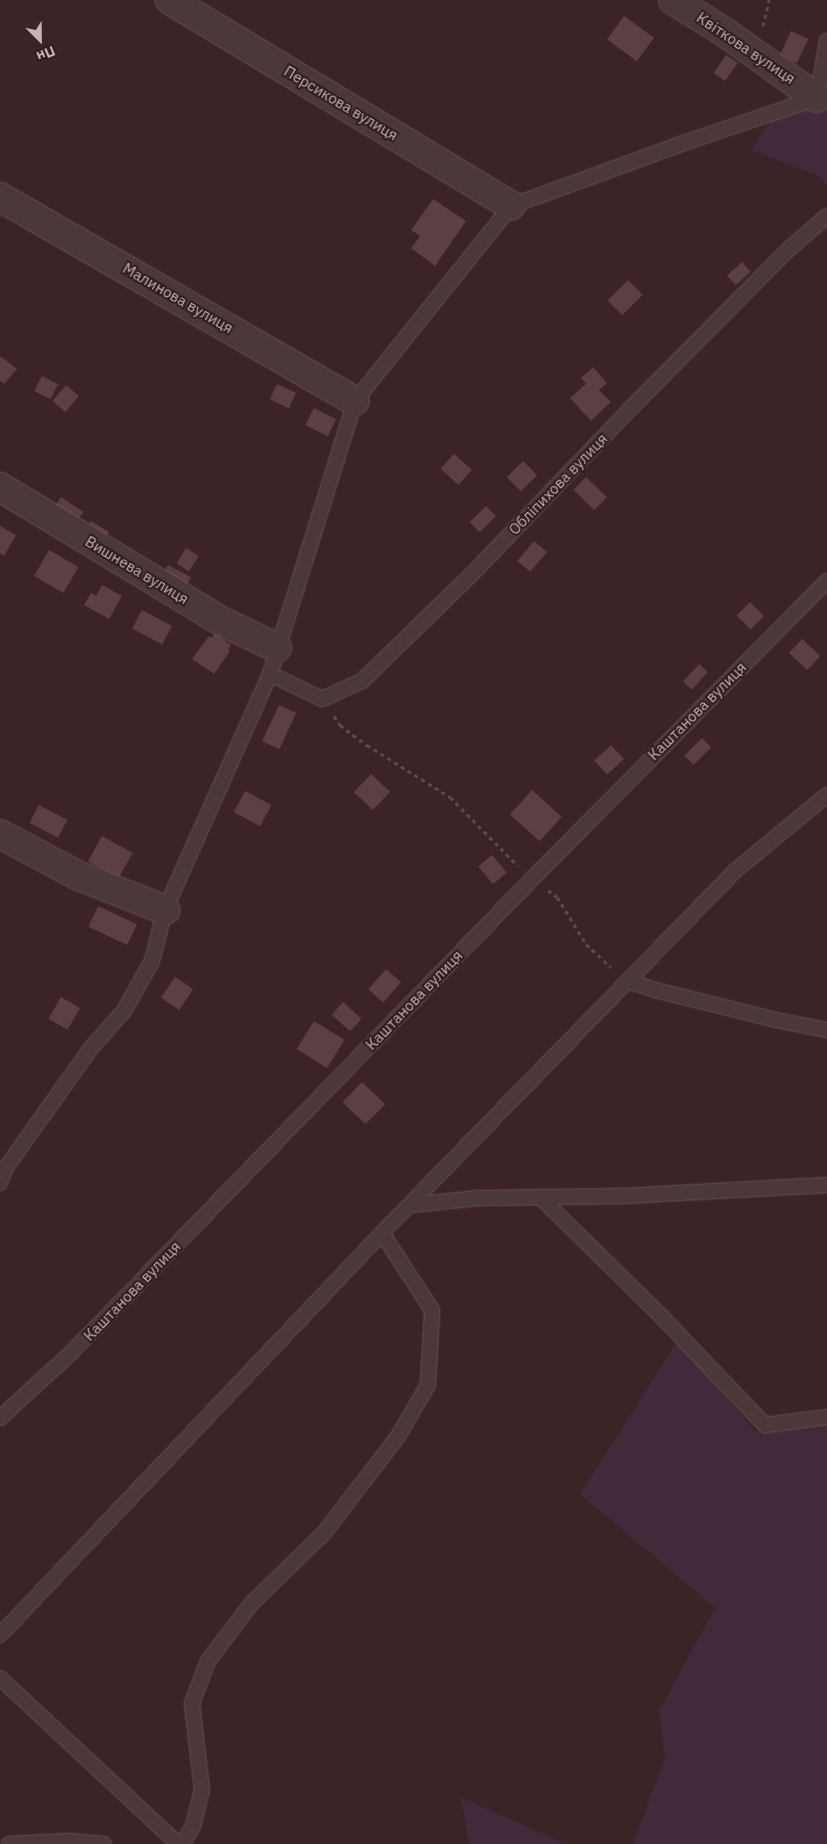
<!DOCTYPE html>
<html>
<head>
<meta charset="utf-8">
<style>
  body { margin:0 }
  #map { position:relative; width:827px; height:1844px; overflow:hidden; background:#3c2326; font-family:"IBM Plex Sans",sans-serif }
  div>[style] { position:absolute }
  .green>* { inset:0; background:#432a3b }
  .building>* { inset:0; background:#5c3f42; transform-origin:0 0 }
  .path>* { height:3px; margin-top:-1.5px; transform-origin:0; background:repeating-linear-gradient(90deg,#5e4754 0 4px,transparent 0 8px) }
  .roads { filter:drop-shadow(0 0 1px #675254) drop-shadow(0 0 1px #675254) }
  .lane>* { height:14px; margin:-7px; padding:0 7px; transform-origin:7px; border-radius:7px; background:#4c3739 }
  .street>* { height:28px; margin:-14px; padding:0 14px; transform-origin:14px; border-radius:14px; background:#4c3739 }
  span { translate:-50% -50%; white-space:nowrap; text-align:center; line-height:1.15; -webkit-text-stroke:4px #311c1e; paint-order:stroke }
  .street-label { font-size:15px; color:#c8b2b4 }
  .north { position:absolute; left:15px; top:15px; width:50px; height:50px; -webkit-text-stroke:4px #311c1e; paint-order:stroke; rotate:157deg; font-size:14px; font-weight:700; line-height:20px; text-align:center; color:#c8b2b4 }
  .north::after { content:''; display:block; margin:auto; width:18px; height:22px; background:#c8b2b4; clip-path:polygon(50% 0,100% 100%,50% 72%,0 100%) }
</style>
</head>
<body>
<div id="map">
  <div class="green">
    <div style="clip-path:polygon(798px 77px,827px 88px,827px 185px,815px 175px,751px 150px)"></div>
    <div style="clip-path:polygon(678px 1340px,755px 1431px,827px 1423px,827px 1844px,633px 1844px,665px 1758px,659px 1711px,715px 1608px,580px 1494px)"></div>
    <div style="clip-path:polygon(461px 1797px,565px 1844px,469px 1844px)"></div>
  </div>
  <div class="building">
    <div style="left:624px;top:16px;width:37px;height:29px;rotate:36deg"></div>
    <div style="left:791px;top:31px;width:19px;height:27px;rotate:25deg"></div>
    <div style="left:726px;top:55px;width:14px;height:22px;rotate:34deg"></div>
    <div style="clip-path:polygon(433px 199px,466px 221px,435px 266px,411px 248px,420px 236px,411px 230px)"></div>
    <div style="left:742px;top:262px;width:13px;height:20px;rotate:48deg"></div>
    <div style="left:628px;top:280px;width:21px;height:29px;rotate:45deg"></div>
    <div style="clip-path:polygon(0 356px,17px 369px,4px 384px,0 381px)"></div>
    <div style="clip-path:polygon(593px 367px,607px 383px,599px 390px,611px 402px,591px 421px,570px 398px,586px 384px,581px 378px)"></div>
    <div style="left:42px;top:376px;width:18px;height:17px;rotate:27deg"></div>
    <div style="left:277px;top:384px;width:21px;height:17px;rotate:25deg"></div>
    <div style="left:66px;top:385px;width:17px;height:21px;rotate:40deg"></div>
    <div style="left:314px;top:408px;width:25px;height:19px;rotate:27deg"></div>
    <div style="left:454px;top:454px;width:24px;height:20px;rotate:42deg"></div>
    <div style="left:523px;top:461px;width:20px;height:23px;rotate:45deg"></div>
    <div style="left:586px;top:477px;width:29px;height:18px;rotate:44deg"></div>
    <div style="left:61px;top:497px;width:27px;height:22px;rotate:34deg"></div>
    <div style="left:486px;top:506px;width:14px;height:23px;rotate:45deg"></div>
    <div style="left:91px;top:521px;width:21px;height:17px;rotate:31deg"></div>
    <div style="clip-path:polygon(0 526px,16px 535px,4px 556px,0 553px)"></div>
    <div style="left:534px;top:541px;width:17px;height:26px;rotate:40deg"></div>
    <div style="left:186px;top:548px;width:15px;height:18px;rotate:32deg"></div>
    <div style="left:49px;top:550px;width:34px;height:30px;rotate:30deg"></div>
    <div style="left:168px;top:565px;width:26px;height:16px;rotate:28deg"></div>
    <div style="clip-path:polygon(102px 585px,122px 596px,109px 619px,84px 605px,91px 593px,96px 596px)"></div>
    <div style="left:750px;top:602px;width:20px;height:19px;rotate:45deg"></div>
    <div style="left:142px;top:610px;width:34px;height:21px;rotate:28deg"></div>
    <div style="clip-path:polygon(215px 633px,231px 645px,228px 650px,230px 651px,214px 674px,192px 659px,209px 636px,211px 638px)"></div>
    <div style="left:802px;top:639px;width:25px;height:19px;rotate:43deg"></div>
    <div style="left:699px;top:664px;width:12px;height:24px;rotate:42deg"></div>
    <div style="left:279px;top:705px;width:19px;height:40px;rotate:25deg"></div>
    <div style="left:702px;top:738px;width:13px;height:25px;rotate:45deg"></div>
    <div style="left:611px;top:745px;width:19px;height:23px;rotate:47deg"></div>
    <div style="left:371px;top:774px;width:26px;height:25px;rotate:43deg"></div>
    <div style="left:532px;top:790px;width:40px;height:33px;rotate:42deg"></div>
    <div style="left:245px;top:791px;width:30px;height:24px;rotate:28deg"></div>
    <div style="left:39px;top:805px;width:32px;height:20px;rotate:28deg"></div>
    <div style="left:102px;top:836px;width:35px;height:29px;rotate:29deg"></div>
    <div style="left:492px;top:855px;width:23px;height:18px;rotate:50deg"></div>
    <div style="left:98px;top:906px;width:43px;height:23px;rotate:25deg"></div>
    <div style="left:386px;top:969px;width:20px;height:27px;rotate:41deg"></div>
    <div style="left:175px;top:977px;width:22px;height:25px;rotate:34deg"></div>
    <div style="left:61px;top:997px;width:22px;height:25px;rotate:30deg"></div>
    <div style="left:343px;top:1002px;width:25px;height:17px;rotate:42deg"></div>
    <div style="left:314px;top:1021px;width:36px;height:33px;rotate:32deg"></div>
    <div style="left:362px;top:1082px;width:32px;height:28px;rotate:44deg"></div>
  </div>
  <div class="path">
    <div style="left:763px;top:26px;width:27px;rotate:-77deg"></div>
    <div style="left:334px;top:716px;width:11px;rotate:56deg"></div>
    <div style="left:340px;top:725px;width:34px;rotate:37deg"></div>
    <div style="left:367px;top:745px;width:98px;rotate:32.1deg"></div>
    <div style="left:450px;top:797px;width:97px;rotate:45.4deg"></div>
    <div style="left:548px;top:890px;width:11px;rotate:38deg"></div>
    <div style="left:557px;top:897px;width:55px;rotate:58.3deg"></div>
    <div style="left:586px;top:944px;width:34px;rotate:43deg"></div>
  </div>
  <div class="roads">
    <div class="lane">
      <div style="left:817px;top:98px;width:58px;rotate:-80deg"></div>
      <div style="left:270px;top:674px;width:58px;rotate:25.7deg"></div>
      <div style="left:322px;top:699px;width:44px;rotate:-24.2deg"></div>
      <div style="left:362px;top:681px;width:151px;rotate:-44.2deg"></div>
      <div style="left:470px;top:576px;width:233px;rotate:-46.2deg"></div>
      <div style="left:631px;top:408px;width:224px;rotate:-45.2deg"></div>
      <div style="left:789px;top:249px;width:50px;rotate:-41deg"></div>
      <div style="left:628px;top:981px;width:28px;rotate:18deg"></div>
      <div style="left:655px;top:990px;width:125px;rotate:13.9deg"></div>
      <div style="left:776px;top:1020px;width:52px;rotate:11.1deg"></div>
      <div style="left:0;top:1183px;width:15px;rotate:-70deg"></div>
      <div style="left:5px;top:1169px;width:148px;rotate:-54.6deg"></div>
      <div style="left:91px;top:1048px;width:50px;rotate:-48.3deg"></div>
      <div style="left:124px;top:1011px;width:57px;rotate:-60.8deg"></div>
      <div style="left:152px;top:961px;width:53px;rotate:-75.7deg"></div>
      <div style="left:165px;top:910px;width:258px;rotate:-66deg"></div>
      <div style="left:270px;top:674px;width:286px;rotate:-72.7deg"></div>
      <div style="left:355px;top:401px;width:250px;rotate:-51.3deg"></div>
      <div style="left:511px;top:206px;width:181px;rotate:-20deg"></div>
      <div style="left:681px;top:144px;width:144px;rotate:-18.7deg"></div>
      <div style="left:540px;top:1197px;width:171px;rotate:44.5deg"></div>
      <div style="left:662px;top:1317px;width:149px;rotate:46.4deg"></div>
      <div style="left:765px;top:1425px;width:63px;rotate:-7.4deg"></div>
      <div style="left:411px;top:1205px;width:68px;rotate:-5.9deg"></div>
      <div style="left:479px;top:1198px;width:145px;rotate:-0.8deg"></div>
      <div style="left:624px;top:1196px;width:203px;rotate:-3.1deg"></div>
      <div style="left:0;top:1418px;width:98px;rotate:-42.5deg"></div>
      <div style="left:72px;top:1352px;width:660px;rotate:-45.8deg"></div>
      <div style="left:532px;top:879px;width:419px;rotate:-45.3deg"></div>
      <div style="left:0;top:1635px;width:555px;rotate:-46.46deg"></div>
      <div style="left:382px;top:1233px;width:506px;rotate:-45.72deg"></div>
      <div style="left:735px;top:871px;width:119px;rotate:-39.6deg"></div>
      <div style="left:0;top:1678px;width:243px;rotate:43deg"></div>
      <div style="left:9px;top:1844px;width:60px;rotate:-2.9deg"></div>
      <div style="left:69px;top:1841px;width:35px;rotate:5deg"></div>
      <div style="left:183px;top:1844px;width:21px;rotate:-61deg"></div>
      <div style="left:193px;top:1826px;width:37px;rotate:-76deg"></div>
      <div style="left:202px;top:1790px;width:88px;rotate:-96.6deg"></div>
      <div style="left:192px;top:1703px;width:45px;rotate:-69.1deg"></div>
      <div style="left:208px;top:1661px;width:73px;rotate:-52.8deg"></div>
      <div style="left:252px;top:1603px;width:100px;rotate:-44.2deg"></div>
      <div style="left:324px;top:1533px;width:120px;rotate:-52.5deg"></div>
      <div style="left:397px;top:1438px;width:61px;rotate:-59.7deg"></div>
      <div style="left:428px;top:1385px;width:75px;rotate:-86.9deg"></div>
      <div style="left:432px;top:1310px;width:92px;rotate:-123deg"></div>
    </div>
    <div class="street">
      <div style="left:170px;top:0;width:398px;rotate:31.1deg"></div>
      <div style="left:673px;top:0;width:59px;rotate:31.8deg"></div>
      <div style="left:723px;top:31px;width:115px;rotate:35.5deg"></div>
      <div style="left:0;top:197px;width:409px;rotate:29.9deg"></div>
      <div style="left:0;top:487px;width:258px;rotate:31.2deg"></div>
      <div style="left:221px;top:621px;width:62px;rotate:25.7deg"></div>
      <div style="left:0;top:834px;width:87px;rotate:28deg"></div>
      <div style="left:77px;top:875px;width:95px;rotate:21.7deg"></div>
    </div>
  </div>
  <div class="street-label">
    <span style="left:746px;top:48px;rotate:34deg">Квіткова вулиця</span>
    <span style="left:341px;top:103px;rotate:31deg">Персикова вулиця</span>
    <span style="left:178px;top:298px;rotate:30deg">Малинова вулиця</span>
    <span style="left:558px;top:484px;rotate:-46deg">Обліпихова вулиця</span>
    <span style="left:137px;top:570px;rotate:31deg">Вишнева вулиця</span>
    <span style="left:697px;top:711px;rotate:-45deg">Каштанова вулиця</span>
    <span style="left:414px;top:1000px;rotate:-46deg">Каштанова вулиця</span>
    <span style="left:132px;top:1291px;rotate:-46deg">Каштанова вулиця</span>
  </div>
  <div class="north">Пн</div>
</div>
</body>
</html>
